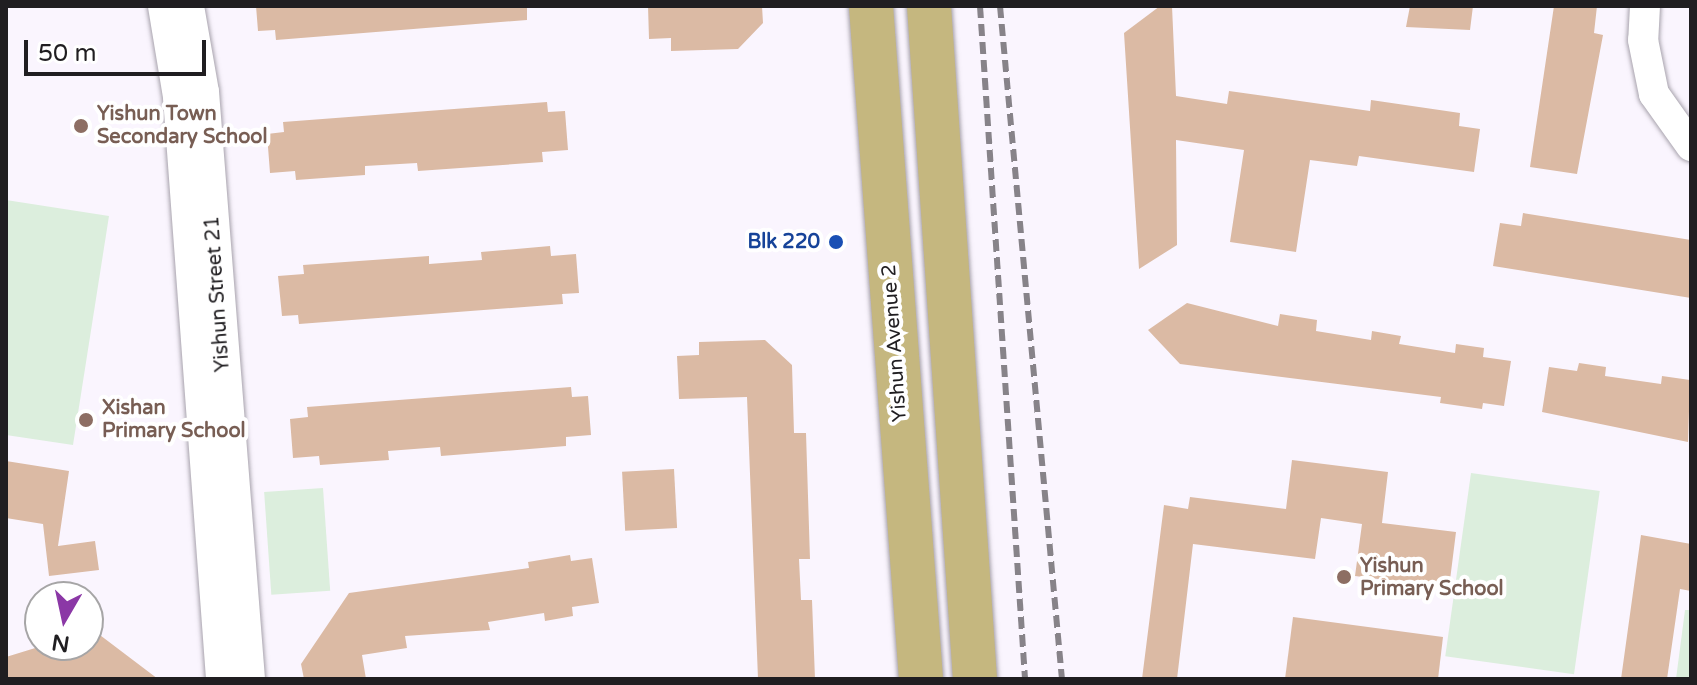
<!DOCTYPE html>
<html>
<head>
<meta charset="utf-8">
<style>
  body { margin:0 }
  #map { position:relative; width:1697px; height:685px; overflow:hidden; background:#faf5fe; font-family:"Varela Round",sans-serif }
  div>[style] { position:absolute }
  .green>* { inset:0; background:#dceedd; transform-origin:0 0 }
  .building>* { inset:0; background:#dbbaa4; transform-origin:0 0 }
  .roads { filter:drop-shadow(0 0 2px #a8a3ad) drop-shadow(0 0 2px #a8a3ad) }
  .street>* { height:30px; margin:-15px; padding:0 15px; transform-origin:15px; border-radius:15px; background:#fff }
  .primary>* { height:44px; margin:-22px; padding:0 22px; transform-origin:22px; border-radius:22px; background:#c5b77f }
  .rail>* { height:6px; margin-top:-3px; transform-origin:0; background:repeating-linear-gradient(90deg,#878389 0 12px,transparent 0 18px) }
  .dots>* { width:22px; height:22px; translate:-50% -50%; box-sizing:border-box; border:4px solid #fff; border-radius:50% }
  span { translate:-50% -50%; white-space:nowrap; text-align:center; line-height:1.15; -webkit-text-stroke:8px #fff; paint-order:stroke }
  .education-label { font-size:20px; color:#785e54; font-weight:700 }
  .left { translate:0 -50%; text-align:left }
  .transit-label { font-size:20px; color:#164399; font-weight:700 }
  .right { translate:-100% -50%; text-align:right }
  .street-label { font-size:20px; color:#201e21 }
  .frame { position:absolute; inset:0; border:8px solid #201e21; pointer-events:none }
  .north { position:absolute; left:24px; top:581px; width:80px; height:80px; box-sizing:border-box; background:#fff; border:2px solid #a6a5a6; border-radius:50%; rotate:189deg; font-size:22px; font-weight:700; line-height:32px; text-align:center; color:#201e21 }
  .north::after { content:''; display:block; margin:auto; width:28px; height:36px; background:#8b38a6; clip-path:polygon(50% 0,100% 100%,50% 72%,0 100%) }
  .scale { position:absolute; left:24px; top:40px; width:182px; height:36px; box-sizing:border-box; border:4px solid #201e21; border-top:0; padding-left:10px; font-size:24px; line-height:28px; white-space:nowrap; color:#201e21; -webkit-text-stroke:6px #fff; paint-order:stroke }
</style>
</head>
<body>
<div id="map">
  <div class="green">
    <div style="clip-path:polygon(6px 200px,109px 216px,73px 445px,6px 435px)"></div>
    <div style="left:1471px;top:473px;width:130px;height:185px;rotate:8deg"></div>
    <div style="left:323px;top:488px;width:103px;height:59px;rotate:86deg"></div>
    <div style="clip-path:polygon(1685px 610px,1691px 610px,1691px 679px,1676px 679px)"></div>
  </div>
  <div class="building">
    <div style="clip-path:polygon(256px 6px,527px 6px,527px 20px,276px 40px,275px 30px,258px 31px)"></div>
    <div style="clip-path:polygon(648px 6px,762px 6px,763px 23px,738px 49px,671px 51px,671px 38px,649px 39px)"></div>
    <div style="clip-path:polygon(1160px 6px,1172px 6px,1176px 96px,1227px 104px,1229px 91px,1370px 111px,1371px 100px,1460px 113px,1459px 126px,1480px 129px,1474px 172px,1359px 156px,1357px 166px,1310px 160px,1296px 252px,1230px 242px,1244px 150px,1176px 140px,1177px 245px,1139px 269px,1124px 33px)"></div>
    <div style="clip-path:polygon(1410px 6px,1473px 6px,1470px 30px,1406px 27px)"></div>
    <div style="clip-path:polygon(1554px 6px,1597px 6px,1594px 33px,1603px 35px,1577px 174px,1530px 167px)"></div>
    <div style="clip-path:polygon(547px 102px,548px 112px,565px 111px,568px 150px,542px 152px,543px 162px,418px 171px,417px 163px,365px 166px,365px 175px,296px 180px,295px 171px,270px 173px,267px 134px,284px 132px,283px 122px)"></div>
    <div style="clip-path:polygon(1523px 213px,1691px 240px,1691px 298px,1493px 266px,1500px 223px,1521px 226px)"></div>
    <div style="clip-path:polygon(550px 246px,551px 256px,576px 254px,579px 293px,562px 294px,563px 304px,299px 324px,298px 315px,282px 316px,278px 276px,304px 274px,303px 265px,429px 256px,429px 264px,482px 260px,481px 252px)"></div>
    <div style="clip-path:polygon(1187px 303px,1278px 326px,1280px 314px,1317px 320px,1316px 331px,1371px 340px,1372px 331px,1401px 336px,1399px 344px,1455px 353px,1456px 344px,1484px 348px,1483px 357px,1511px 361px,1504px 406px,1483px 403px,1482px 409px,1440px 403px,1441px 397px,1180px 364px,1148px 330px)"></div>
    <div style="clip-path:polygon(765px 340px,792px 365px,794px 433px,806px 433px,810px 559px,799px 559px,801px 600px,812px 600px,815px 679px,758px 679px,747px 397px,679px 399px,677px 356px,699px 355px,699px 342px)"></div>
    <div style="clip-path:polygon(1579px 363px,1606px 367px,1605px 376px,1661px 384px,1662px 376px,1690px 380px,1688px 442px,1542px 412px,1549px 367px,1577px 371px)"></div>
    <div style="clip-path:polygon(571px 387px,572px 397px,588px 396px,591px 435px,566px 437px,566px 446px,441px 456px,440px 447px,388px 451px,389px 460px,320px 465px,319px 456px,293px 458px,290px 419px,308px 417px,307px 407px)"></div>
    <div style="clip-path:polygon(1292px 460px,1388px 472px,1382px 523px,1456px 532px,1449px 588px,1355px 576px,1362px 524px,1321px 518px,1315px 559px,1193px 544px,1177px 679px,1142px 679px,1164px 505px,1188px 509px,1190px 497px,1286px 509px)"></div>
    <div style="clip-path:polygon(6px 461px,69px 471px,58px 546px,95px 541px,99px 570px,49px 576px,43px 524px,6px 518px)"></div>
    <div style="left:674px;top:469px;width:59px;height:52px;rotate:87deg"></div>
    <div style="clip-path:polygon(1641px 535px,1691px 544px,1691px 591px,1680px 589px,1667px 679px,1621px 679px)"></div>
    <div style="clip-path:polygon(570px 555px,571px 561px,592px 558px,599px 603px,572px 607px,573px 616px,545px 621px,544px 613px,488px 622px,490px 630px,405px 636px,407px 648px,362px 655px,366px 679px,304px 679px,301px 664px,349px 593px,529px 568px,528px 562px)"></div>
    <div style="clip-path:polygon(1293px 617px,1443px 637px,1438px 679px,1285px 679px)"></div>
    <div style="clip-path:polygon(88px 626px,158px 679px,6px 679px,6px 657px,45px 645px,88px 645px)"></div>
  </div>
  <div class="roads">
    <div class="street">
      <div style="left:163px;top:6px;width:92px;rotate:80.6deg"></div>
      <div style="left:178px;top:97px;width:584px;rotate:85.77deg"></div>
      <div style="left:189px;top:6px;width:87px;rotate:80.1deg"></div>
      <div style="left:204px;top:92px;width:589px;rotate:85.52deg"></div>
      <div style="left:1645px;top:6px;width:34px;rotate:93deg"></div>
      <div style="left:1643px;top:40px;width:55px;rotate:78.5deg"></div>
      <div style="left:1654px;top:94px;width:64px;rotate:54.6deg"></div>
    </div>
    <div class="primary">
      <div style="left:871px;top:6px;width:675px;rotate:85.75deg"></div>
      <div style="left:929px;top:6px;width:675px;rotate:86.09deg"></div>
    </div>
  </div>
  <div class="rail">
    <div style="left:980px;top:6px;width:675px;rotate:86.17deg"></div>
    <div style="left:1000px;top:6px;width:676px;rotate:84.74deg"></div>
  </div>
  <div class="dots">
    <div style="left:81px;top:126px;background:#8d6e63"></div>
    <div style="left:836px;top:242px;background:#1a4fb4"></div>
    <div style="left:86px;top:420px;background:#8d6e63"></div>
    <div style="left:1344px;top:577px;background:#8d6e63"></div>
  </div>
  <div class="education-label">
    <span class="left" style="left:97px;top:126px">Yishun Town<br>Secondary School</span>
    <span class="left" style="left:102px;top:420px">Xishan<br>Primary School</span>
    <span class="left" style="left:1360px;top:578px">Yishun<br>Primary School</span>
  </div>
  <div class="transit-label">
    <span class="right" style="left:820px;top:242px">Blk 220</span>
  </div>
  <div class="street-label">
    <span style="left:218px;top:294px;rotate:-94deg">Yishun Street 21</span>
    <span style="left:895px;top:343px;rotate:-94deg">Yishun Avenue 2</span>
  </div>
  <div class="frame"></div>
  <div class="north">N</div>
  <div class="scale">50 m</div>
</div>
</body>
</html>
